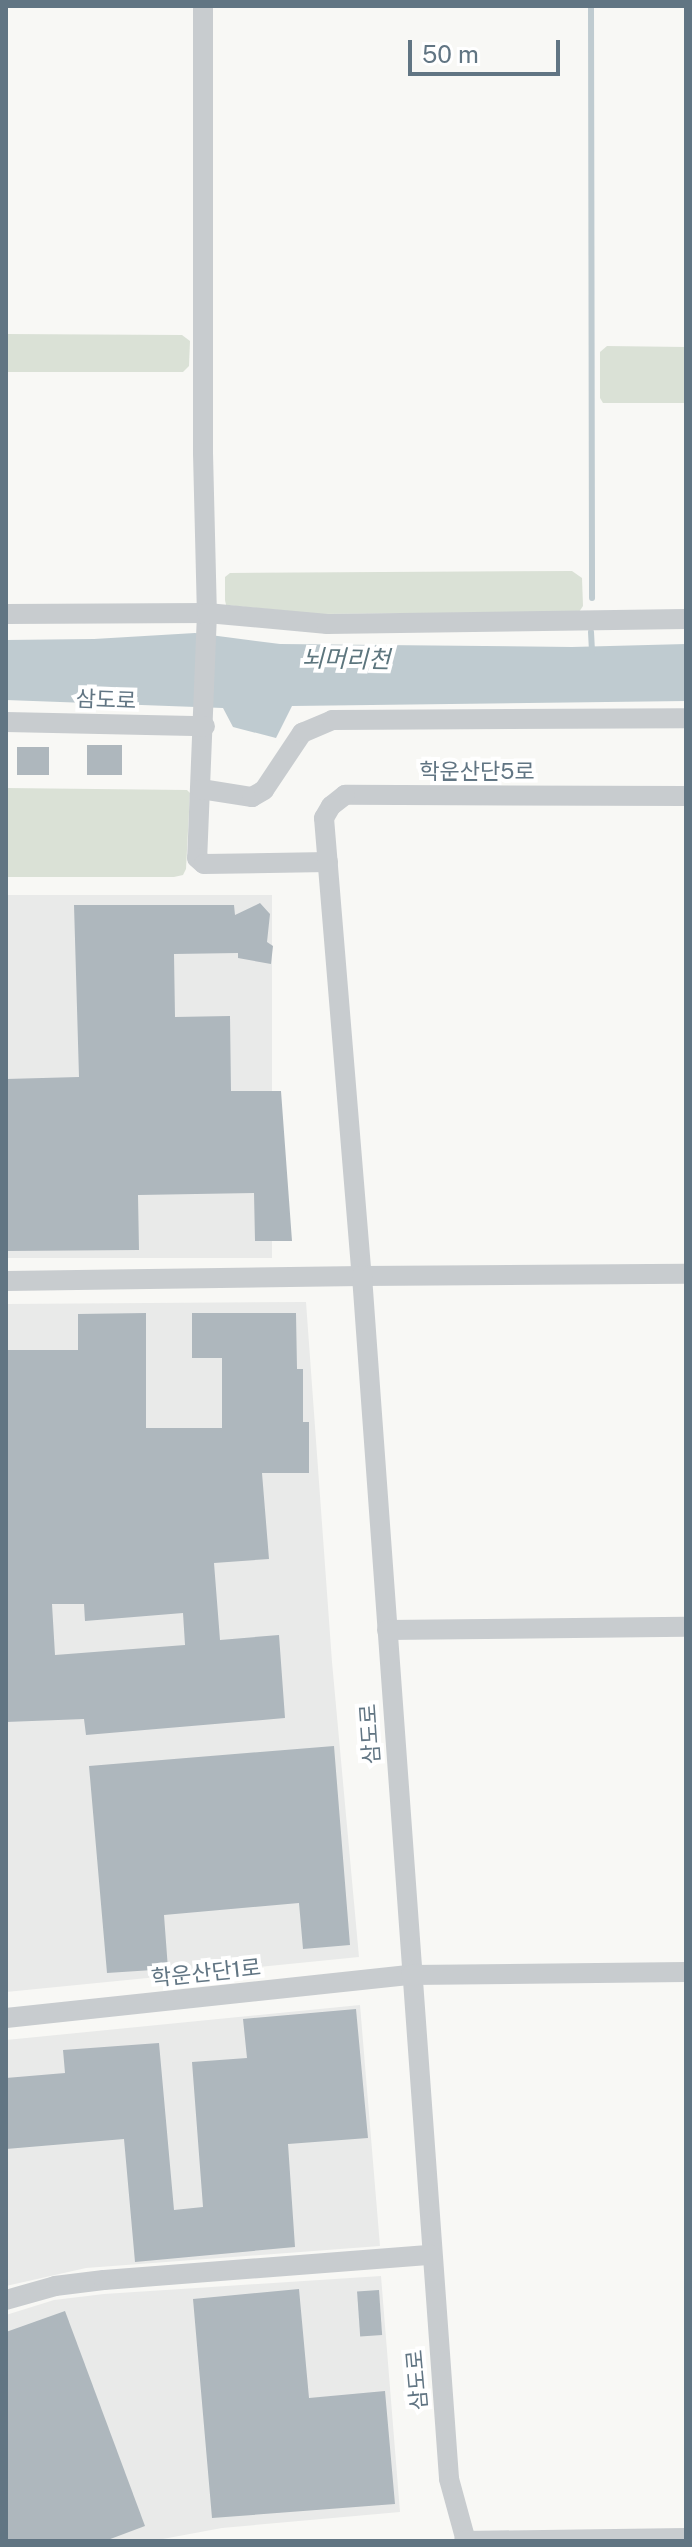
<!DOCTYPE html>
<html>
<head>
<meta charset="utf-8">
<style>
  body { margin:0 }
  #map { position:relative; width:692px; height:2547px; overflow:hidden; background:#f8f8f5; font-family:"Public Sans","Noto Sans KR",sans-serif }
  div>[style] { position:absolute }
  .built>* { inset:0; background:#e9eae9; transform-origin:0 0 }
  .green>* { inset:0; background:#dae1d6 }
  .water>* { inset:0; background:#bfcbd0 }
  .stream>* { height:6px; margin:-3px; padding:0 3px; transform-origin:3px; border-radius:3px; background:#bfcbd0 }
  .building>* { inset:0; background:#aeb7bd; transform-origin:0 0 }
  .minor>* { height:20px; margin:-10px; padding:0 10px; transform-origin:10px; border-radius:10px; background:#c8cccf }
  span { translate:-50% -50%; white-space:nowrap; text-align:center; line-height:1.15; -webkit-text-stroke:8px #fff; paint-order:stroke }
  .street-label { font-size:22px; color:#617583 }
  .water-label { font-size:24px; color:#5c757d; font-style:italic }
  .frame { position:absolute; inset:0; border:8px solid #617583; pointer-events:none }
  .scale { position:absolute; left:408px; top:40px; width:152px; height:36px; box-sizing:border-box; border:4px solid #617583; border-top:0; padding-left:10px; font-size:24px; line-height:28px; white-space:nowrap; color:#617583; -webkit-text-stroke:6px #fff; paint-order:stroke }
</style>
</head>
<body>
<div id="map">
  <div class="built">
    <div style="left:6px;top:895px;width:266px;height:363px"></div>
    <div style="clip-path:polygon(306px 1302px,332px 1662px,359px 1957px,6px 1992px,6px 1304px)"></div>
    <div style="clip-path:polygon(360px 2005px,380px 2246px,86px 2268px,6px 2286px,6px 2040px)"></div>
    <div style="clip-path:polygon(381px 2276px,400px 2512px,222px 2528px,152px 2541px,6px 2541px,6px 2315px,54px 2300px,104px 2294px)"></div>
  </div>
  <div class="green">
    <div style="clip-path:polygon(6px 334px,182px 335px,190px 341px,189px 366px,183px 372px,6px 372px)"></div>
    <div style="clip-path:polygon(607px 346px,686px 347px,686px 403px,603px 403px,600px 398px,600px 352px)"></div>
    <div style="clip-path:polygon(572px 571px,582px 578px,583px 606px,579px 612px,318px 614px,226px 605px,225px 600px,225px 577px,230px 573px)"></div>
    <div style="clip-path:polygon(6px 788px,187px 790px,190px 793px,186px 869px,183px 875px,174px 877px,6px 877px)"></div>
  </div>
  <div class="water">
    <div style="clip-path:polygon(195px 633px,280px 644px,572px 647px,686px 644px,686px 701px,292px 706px,276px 738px,233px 727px,223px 708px,6px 700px,6px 640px,94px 639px)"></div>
  </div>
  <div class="stream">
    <div style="left:591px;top:6px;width:592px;rotate:89.9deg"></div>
    <div style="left:591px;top:632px;width:20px;rotate:87deg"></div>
  </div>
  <div class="building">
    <div style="left:87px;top:745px;width:35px;height:30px"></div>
    <div style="left:17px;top:747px;width:32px;height:28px"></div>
    <div style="clip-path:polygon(260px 903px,270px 914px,267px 942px,273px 946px,271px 964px,238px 958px,238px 953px,174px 954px,175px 1017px,230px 1016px,231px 1091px,281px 1091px,292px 1241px,255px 1241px,254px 1193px,138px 1195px,139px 1250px,6px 1251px,6px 1079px,79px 1077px,74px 905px,234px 905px,235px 915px)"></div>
    <div style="clip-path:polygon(evenodd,146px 1313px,146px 1428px,222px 1428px,222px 1358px,192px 1358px,192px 1313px,296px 1313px,297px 1369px,303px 1369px,303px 1422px,309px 1422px,309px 1473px,262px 1473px,269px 1559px,214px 1563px,220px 1640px,279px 1635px,285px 1718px,86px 1735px,84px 1719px,6px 1722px,6px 1350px,78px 1350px,78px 1314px,146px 1313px,52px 1604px,84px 1604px,85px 1621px,183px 1613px,185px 1645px,55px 1655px,52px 1604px)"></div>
    <div style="clip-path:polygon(334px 1746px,350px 1945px,303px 1949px,299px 1903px,164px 1915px,168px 1969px,107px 1973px,89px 1766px)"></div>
    <div style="clip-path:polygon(356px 2009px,368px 2138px,288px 2144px,295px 2247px,135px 2262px,124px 2139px,6px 2149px,6px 2078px,65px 2073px,63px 2050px,159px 2043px,174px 2210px,203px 2207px,192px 2062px,247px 2058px,243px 2019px)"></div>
    <div style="clip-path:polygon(299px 2289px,309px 2398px,385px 2391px,395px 2504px,212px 2518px,193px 2299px)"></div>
    <div style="left:379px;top:2290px;width:45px;height:22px;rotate:86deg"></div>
    <div style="clip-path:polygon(65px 2311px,145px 2526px,105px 2541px,6px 2541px,6px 2332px)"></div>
  </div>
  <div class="minor">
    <div style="left:203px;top:6px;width:447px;rotate:90deg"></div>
    <div style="left:203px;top:453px;width:160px;rotate:88.6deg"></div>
    <div style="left:207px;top:613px;width:245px;rotate:92.3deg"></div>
    <div style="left:197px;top:858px;width:9px;rotate:41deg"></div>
    <div style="left:204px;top:864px;width:124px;rotate:-0.9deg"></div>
    <div style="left:6px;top:614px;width:201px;rotate:-0.3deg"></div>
    <div style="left:207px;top:613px;width:121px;rotate:5.2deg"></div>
    <div style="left:327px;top:624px;width:359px;rotate:-0.8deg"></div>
    <div style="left:6px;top:722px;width:199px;rotate:1.2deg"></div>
    <div style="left:201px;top:789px;width:52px;rotate:8.9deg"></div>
    <div style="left:252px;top:797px;width:14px;rotate:-30deg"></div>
    <div style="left:264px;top:790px;width:69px;rotate:-56.3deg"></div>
    <div style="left:302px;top:733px;width:33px;rotate:-23deg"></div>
    <div style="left:332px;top:720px;width:354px;rotate:-0.3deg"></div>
    <div style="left:686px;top:796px;width:341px;rotate:-179.8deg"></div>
    <div style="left:345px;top:795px;width:18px;rotate:142deg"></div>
    <div style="left:331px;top:806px;width:14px;rotate:120deg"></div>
    <div style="left:324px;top:818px;width:460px;rotate:85.3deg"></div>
    <div style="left:362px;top:1276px;width:324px;rotate:-0.4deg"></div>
    <div style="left:6px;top:1281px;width:356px;rotate:-0.8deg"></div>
    <div style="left:362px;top:1276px;width:1206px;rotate:85.86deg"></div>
    <div style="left:449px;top:2479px;width:64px;rotate:74.7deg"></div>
    <div style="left:387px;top:1630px;width:299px;rotate:-0.6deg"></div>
    <div style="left:6px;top:2018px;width:407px;rotate:-6.1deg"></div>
    <div style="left:411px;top:1975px;width:275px;rotate:-0.6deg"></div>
    <div style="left:6px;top:2300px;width:51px;rotate:-15.9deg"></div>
    <div style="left:55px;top:2286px;width:49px;rotate:-7deg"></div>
    <div style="left:104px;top:2280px;width:328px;rotate:-4.4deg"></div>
    <div style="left:464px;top:2541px;width:222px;rotate:-0.8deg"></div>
  </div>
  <div class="street-label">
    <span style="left:106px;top:700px;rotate:2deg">삼도로</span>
    <span style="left:477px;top:772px">학운산단5로</span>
    <span style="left:370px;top:1734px;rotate:-94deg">삼도로</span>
    <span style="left:206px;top:1973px;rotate:-6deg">학운산단1로</span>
    <span style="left:417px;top:2380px;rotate:-95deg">삼도로</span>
  </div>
  <div class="water-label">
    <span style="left:346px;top:659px;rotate:1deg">뇌머리천</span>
  </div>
  <div class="frame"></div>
  <div class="scale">50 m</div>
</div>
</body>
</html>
